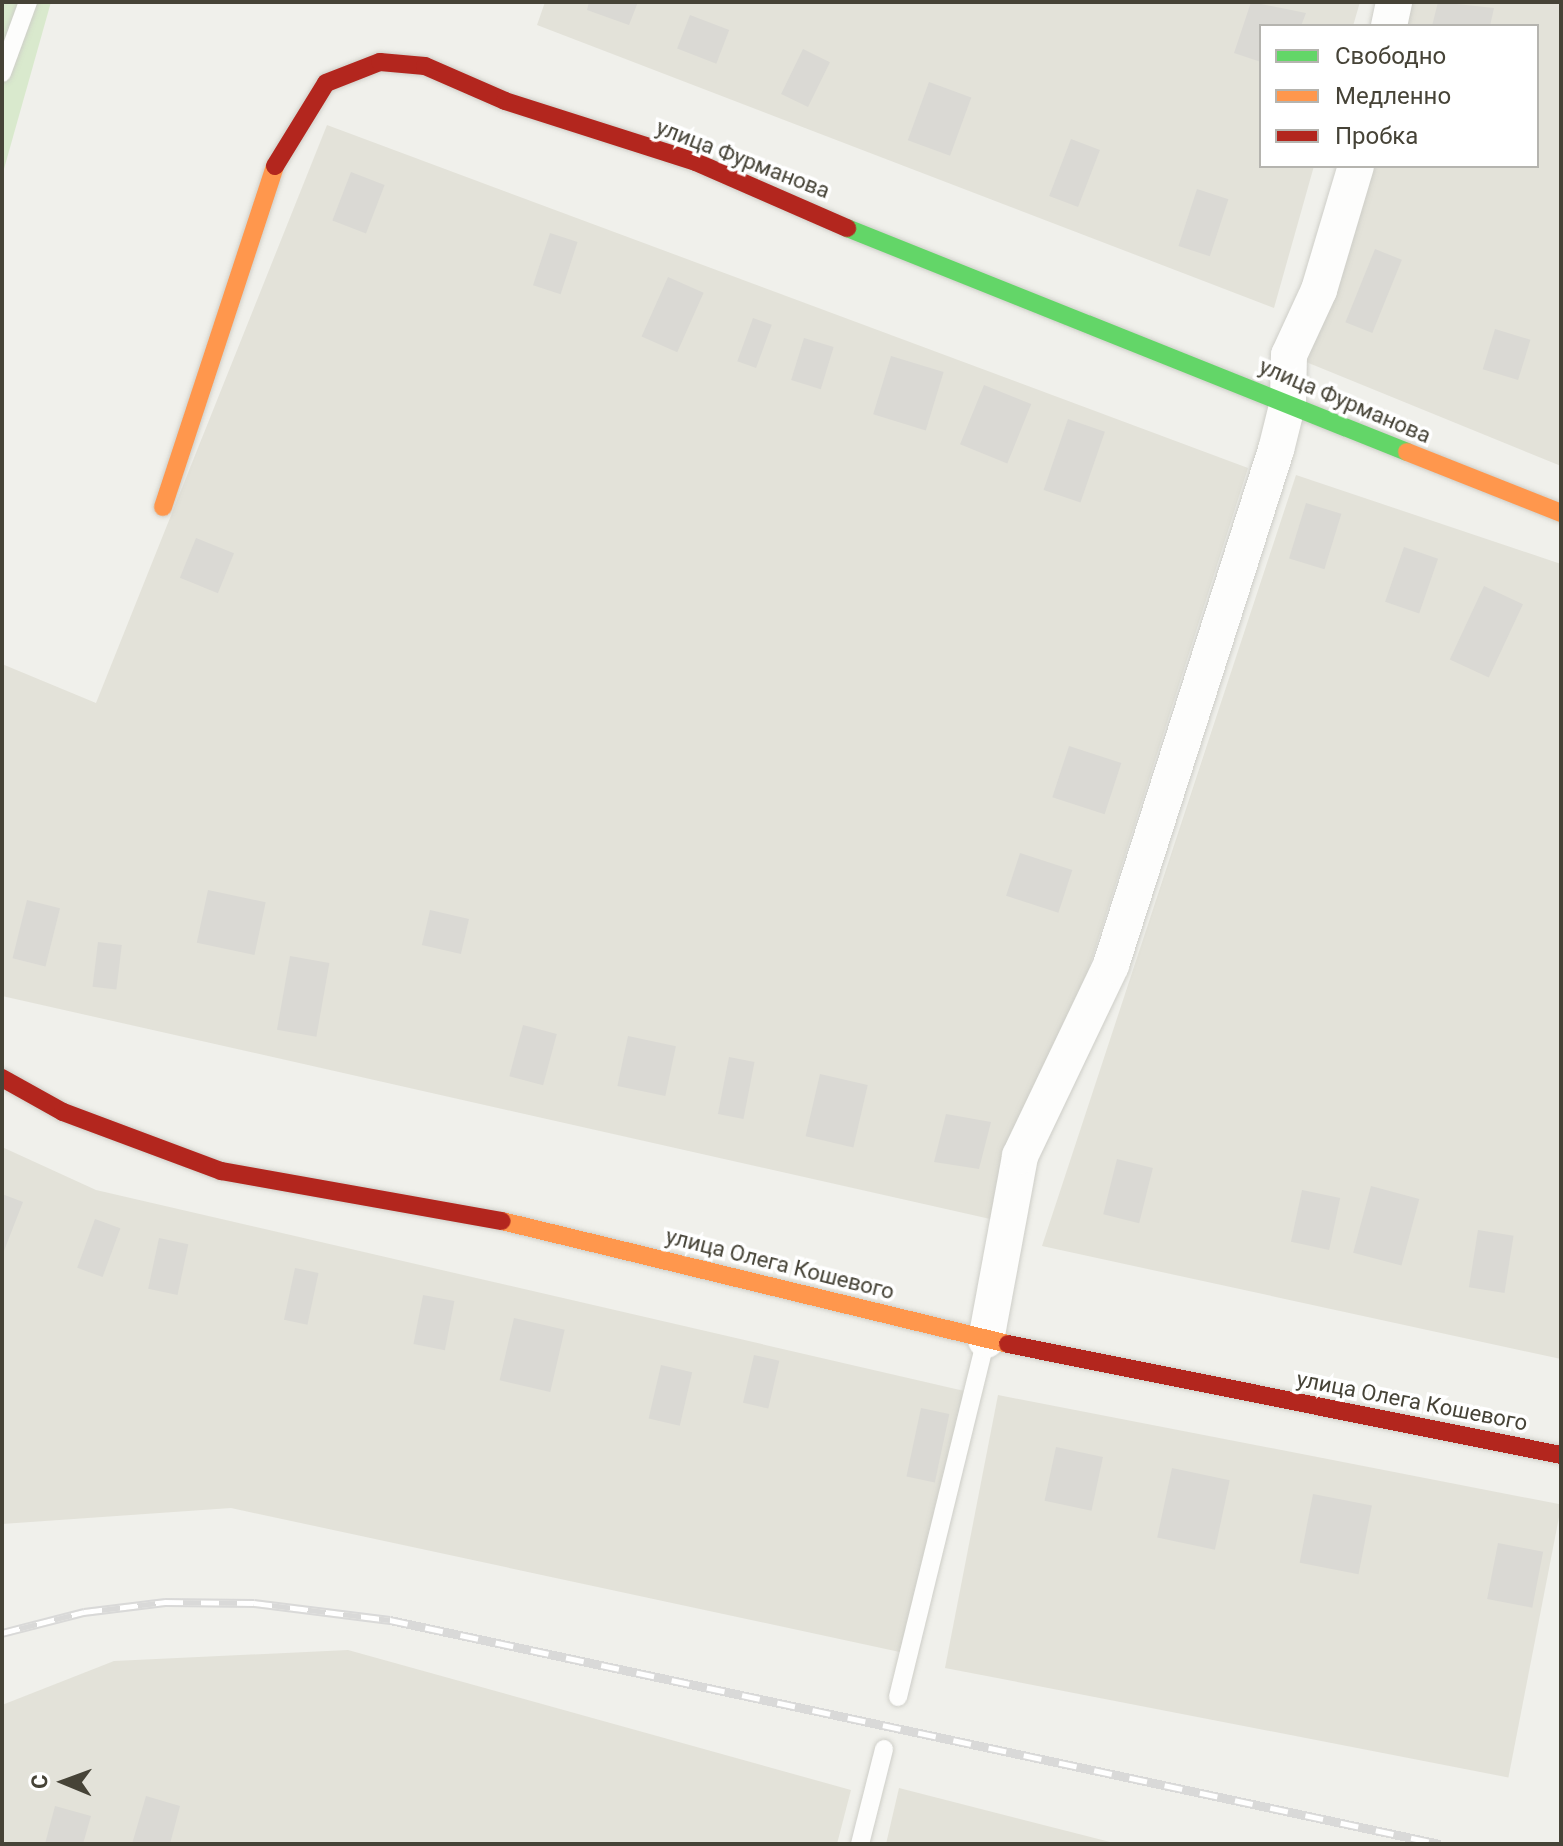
<!DOCTYPE html>
<html>
<head>
<meta charset="utf-8">
<style>
  body { margin:0 }
  #map { position:relative; width:1563px; height:1846px; overflow:hidden; background:#f0f0eb; font-family:Roboto,sans-serif }
  div>[style] { position:absolute }
  .residential>* { inset:0; background:#e3e2d9; transform-origin:0 0 }
  .green>* { inset:0; background:#d9e9cd }
  .building>* { inset:0; background:#dad9d4; transform-origin:0 0 }
  .roads { filter:drop-shadow(0 0 2px #cecec8) drop-shadow(0 0 2px #cecec8) }
  .lane>* { height:18px; margin:-9px; padding:0 9px; transform-origin:9px; border-radius:9px; background:#fdfdfc }
  .street>* { height:36px; margin:-18px; padding:0 18px; transform-origin:18px; border-radius:18px; background:#fdfdfc }
  .fast>* { height:18px; margin:-9px; padding:0 9px; transform-origin:9px; border-radius:9px; background:#63d668 }
  .slow>* { height:18px; margin:-9px; padding:0 9px; transform-origin:9px; border-radius:9px; background:#ff974d }
  .jam>* { height:18px; margin:-9px; padding:0 9px; transform-origin:9px; border-radius:9px; background:#b3261e }
  .rail>* { height:9px; margin-top:-4.5px; transform-origin:0; background:repeating-linear-gradient(90deg,#fff 0 18px,#d9d9d8 0 36px); box-sizing:border-box; border-block:2px solid #d9d9d8 }
  span { translate:-50% -50%; white-space:nowrap; text-align:center; line-height:1.15; -webkit-text-stroke:7px #fff; paint-order:stroke }
  .street-label { font-size:22px; color:#464337 }
  .frame { position:absolute; inset:0; border:4px solid #464337; pointer-events:none }
  .legend { position:absolute; left:1259px; top:24px; width:280px; height:144px; box-sizing:border-box; background:#fff; border:2px solid #b5b4af; margin:0; padding:10px 14px; list-style:none; font-size:24px; color:#464337 }
  .legend li { display:flex; align-items:center; gap:16px; height:40px }
  .legend b { width:40px; border:2px solid #b5b4af }
  .north { position:absolute; left:24px; top:1742px; width:80px; height:80px; -webkit-text-stroke:6px #fff; paint-order:stroke; rotate:271deg; font-size:22px; font-weight:700; line-height:32px; text-align:center; color:#464337 }
  .north::after { content:''; display:block; margin:auto; width:28px; height:36px; background:#464337; clip-path:polygon(50% 0,100% 100%,50% 72%,0 100%) }
</style>
</head>
<body>
<div id="map">
  <div class="residential">
    <div style="clip-path:polygon(545px 2px,1360px 2px,1353px 26px,1261px 26px,1261px 166px,1314px 166px,1274px 308px,537px 25px)"></div>
    <div style="clip-path:polygon(1401px 2px,1561px 2px,1561px 466px,1289px 355px,1355px 166px,1537px 166px,1537px 26px,1395px 26px)"></div>
    <div style="clip-path:polygon(327px 125px,1248px 468px,1008px 1223px,2px 996px,2px 664px,96px 703px)"></div>
    <div style="clip-path:polygon(1296px 475px,1561px 564px,1561px 1359px,1042px 1246px)"></div>
    <div style="clip-path:polygon(2px 1147px,96px 1190px,973px 1393px,909px 1654px,231px 1508px,2px 1524px)"></div>
    <div style="left:998px;top:1395px;width:574px;height:278px;rotate:11deg"></div>
    <div style="clip-path:polygon(348px 1650px,851px 1790px,837px 1844px,2px 1844px,2px 1705px,114px 1661px)"></div>
    <div style="clip-path:polygon(899px 1788px,1118px 1844px,886px 1844px)"></div>
  </div>
  <div class="green">
    <div style="clip-path:polygon(2px 2px,51px 2px,2px 176px)"></div>
  </div>
  <div class="building">
    <div style="clip-path:polygon(589px 2px,638px 2px,629px 25px,587px 10px)"></div>
    <div style="clip-path:polygon(1251px 2px,1306px 13px,1301px 26px,1261px 26px,1261px 62px,1234px 53px)"></div>
    <div style="clip-path:polygon(1438px 2px,1494px 8px,1490px 26px,1432px 26px)"></div>
    <div style="left:690px;top:15px;width:42px;height:36px;rotate:21deg"></div>
    <div style="left:803px;top:49px;width:30px;height:50px;rotate:26deg"></div>
    <div style="left:929px;top:82px;width:45px;height:62px;rotate:20deg"></div>
    <div style="left:1071px;top:139px;width:31px;height:61px;rotate:21deg"></div>
    <div style="left:351px;top:172px;width:36px;height:52px;rotate:21deg"></div>
    <div style="left:1197px;top:189px;width:33px;height:60px;rotate:18deg"></div>
    <div style="left:550px;top:233px;width:29px;height:55px;rotate:18deg"></div>
    <div style="left:1375px;top:249px;width:29px;height:79px;rotate:22deg"></div>
    <div style="left:668px;top:277px;width:39px;height:65px;rotate:24deg"></div>
    <div style="left:753px;top:318px;width:20px;height:46px;rotate:20deg"></div>
    <div style="left:1495px;top:329px;width:37px;height:42px;rotate:17deg"></div>
    <div style="left:804px;top:338px;width:31px;height:44px;rotate:17deg"></div>
    <div style="left:891px;top:356px;width:55px;height:61px;rotate:17deg"></div>
    <div style="left:984px;top:385px;width:51px;height:64px;rotate:22deg"></div>
    <div style="left:1068px;top:419px;width:39px;height:75px;rotate:19deg"></div>
    <div style="left:1306px;top:503px;width:37px;height:58px;rotate:17deg"></div>
    <div style="left:196px;top:538px;width:41px;height:43px;rotate:22deg"></div>
    <div style="left:1404px;top:547px;width:36px;height:58px;rotate:19deg"></div>
    <div style="left:1484px;top:586px;width:43px;height:81px;rotate:25deg"></div>
    <div style="left:1069px;top:746px;width:55px;height:54px;rotate:18deg"></div>
    <div style="left:1020px;top:853px;width:55px;height:45px;rotate:18deg"></div>
    <div style="left:208px;top:890px;width:59px;height:54px;rotate:12deg"></div>
    <div style="left:27px;top:900px;width:34px;height:60px;rotate:14deg"></div>
    <div style="left:430px;top:910px;width:40px;height:36px;rotate:13deg"></div>
    <div style="left:98px;top:942px;width:24px;height:45px;rotate:7deg"></div>
    <div style="left:290px;top:956px;width:40px;height:75px;rotate:10deg"></div>
    <div style="left:523px;top:1025px;width:35px;height:53px;rotate:15deg"></div>
    <div style="left:628px;top:1036px;width:49px;height:51px;rotate:12deg"></div>
    <div style="left:729px;top:1057px;width:26px;height:58px;rotate:11deg"></div>
    <div style="left:820px;top:1074px;width:49px;height:64px;rotate:13deg"></div>
    <div style="clip-path:polygon(946px 1114px,991px 1122px,979px 1169px,934px 1162px)"></div>
    <div style="left:1117px;top:1159px;width:37px;height:57px;rotate:14deg"></div>
    <div style="left:1371px;top:1186px;width:50px;height:69px;rotate:15deg"></div>
    <div style="left:1302px;top:1190px;width:39px;height:53px;rotate:12deg"></div>
    <div style="clip-path:polygon(2px 1194px,23px 1202px,2px 1256px)"></div>
    <div style="left:95px;top:1219px;width:27px;height:52px;rotate:20deg"></div>
    <div style="left:1478px;top:1230px;width:36px;height:58px;rotate:9deg"></div>
    <div style="left:159px;top:1238px;width:30px;height:52px;rotate:12deg"></div>
    <div style="left:295px;top:1268px;width:24px;height:53px;rotate:12deg"></div>
    <div style="left:423px;top:1295px;width:32px;height:50px;rotate:11deg"></div>
    <div style="left:514px;top:1318px;width:52px;height:64px;rotate:13deg"></div>
    <div style="left:754px;top:1355px;width:26px;height:49px;rotate:13deg"></div>
    <div style="left:661px;top:1365px;width:32px;height:55px;rotate:13deg"></div>
    <div style="left:921px;top:1408px;width:29px;height:70px;rotate:12deg"></div>
    <div style="left:1056px;top:1447px;width:48px;height:55px;rotate:12deg"></div>
    <div style="left:1172px;top:1468px;width:59px;height:71px;rotate:12deg"></div>
    <div style="left:1313px;top:1494px;width:60px;height:70px;rotate:11deg"></div>
    <div style="left:1498px;top:1543px;width:46px;height:57px;rotate:11deg"></div>
    <div style="clip-path:polygon(146px 1796px,180px 1806px,170px 1844px,132px 1844px)"></div>
    <div style="clip-path:polygon(55px 1806px,91px 1816px,83px 1844px,45px 1844px)"></div>
  </div>
  <div class="roads">
    <div class="lane">
      <div style="left:2px;top:73px;width:76px;rotate:-69.9deg"></div>
      <div style="left:898px;top:1697px;width:368px;rotate:-76.2deg"></div>
      <div style="left:860px;top:1844px;width:98px;rotate:-75.8deg"></div>
    </div>
    <div class="street">
      <div style="left:1389px;top:26px;width:25px;rotate:-78deg"></div>
      <div style="left:986px;top:1340px;width:187px;rotate:-79.5deg"></div>
      <div style="left:1020px;top:1156px;width:212px;rotate:-64.5deg"></div>
      <div style="left:1111px;top:965px;width:541px;rotate:-72.24deg"></div>
      <div style="left:1276px;top:450px;width:49px;rotate:-76deg"></div>
      <div style="left:1288px;top:402px;width:47px;rotate:-88.8deg"></div>
      <div style="left:1289px;top:355px;width:72px;rotate:-65.2deg"></div>
      <div style="left:1319px;top:290px;width:129px;rotate:-73.4deg"></div>
    </div>
    <div class="fast">
      <div style="left:847px;top:228px;width:603px;rotate:21.8deg"></div>
    </div>
    <div class="slow">
      <div style="left:1407px;top:452px;width:166px;rotate:21.6deg"></div>
      <div style="left:163px;top:507px;width:359px;rotate:-71.8deg"></div>
      <div style="left:502px;top:1221px;width:521px;rotate:13.66deg"></div>
    </div>
    <div class="jam">
      <div style="left:275px;top:166px;width:97px;rotate:-58.4deg"></div>
      <div style="left:326px;top:83px;width:58px;rotate:-21.3deg"></div>
      <div style="left:380px;top:62px;width:45px;rotate:5.1deg"></div>
      <div style="left:425px;top:66px;width:87px;rotate:23.6deg"></div>
      <div style="left:505px;top:101px;width:201px;rotate:17.7deg"></div>
      <div style="left:696px;top:162px;width:165px;rotate:23.6deg"></div>
      <div style="left:2px;top:1078px;width:70px;rotate:29.1deg"></div>
      <div style="left:63px;top:1112px;width:169px;rotate:20.5deg"></div>
      <div style="left:221px;top:1171px;width:285px;rotate:10.1deg"></div>
      <div style="left:1008px;top:1344px;width:564px;rotate:11.35deg"></div>
    </div>
  </div>
  <div class="rail">
    <div style="left:2px;top:1633px;width:85px;rotate:-14.4deg"></div>
    <div style="left:84px;top:1612px;width:82px;rotate:-7deg"></div>
    <div style="left:165px;top:1602px;width:89px;rotate:0.6deg"></div>
    <div style="left:254px;top:1603px;width:137px;rotate:7.1deg"></div>
    <div style="left:390px;top:1620px;width:1074px;rotate:12.04deg"></div>
  </div>
  <div class="street-label">
    <span style="left:743px;top:159px;rotate:21deg">улица Фурманова</span>
    <span style="left:1345px;top:401px;rotate:23deg">улица Фурманова</span>
    <span style="left:780px;top:1264px;rotate:14deg">улица Олега Кошевого</span>
    <span style="left:1412px;top:1401px;rotate:11deg">улица Олега Кошевого</span>
  </div>
  <div class="frame"></div>
  <ul class="legend">
  <li><b style="height:10px;background:#63d668"></b>Свободно</li>
  <li><b style="height:10px;background:#ff974d"></b>Медленно</li>
  <li><b style="height:10px;background:#b3261e"></b>Пробка</li>
  </ul>
  <div class="north">С</div>
</div>
</body>
</html>
